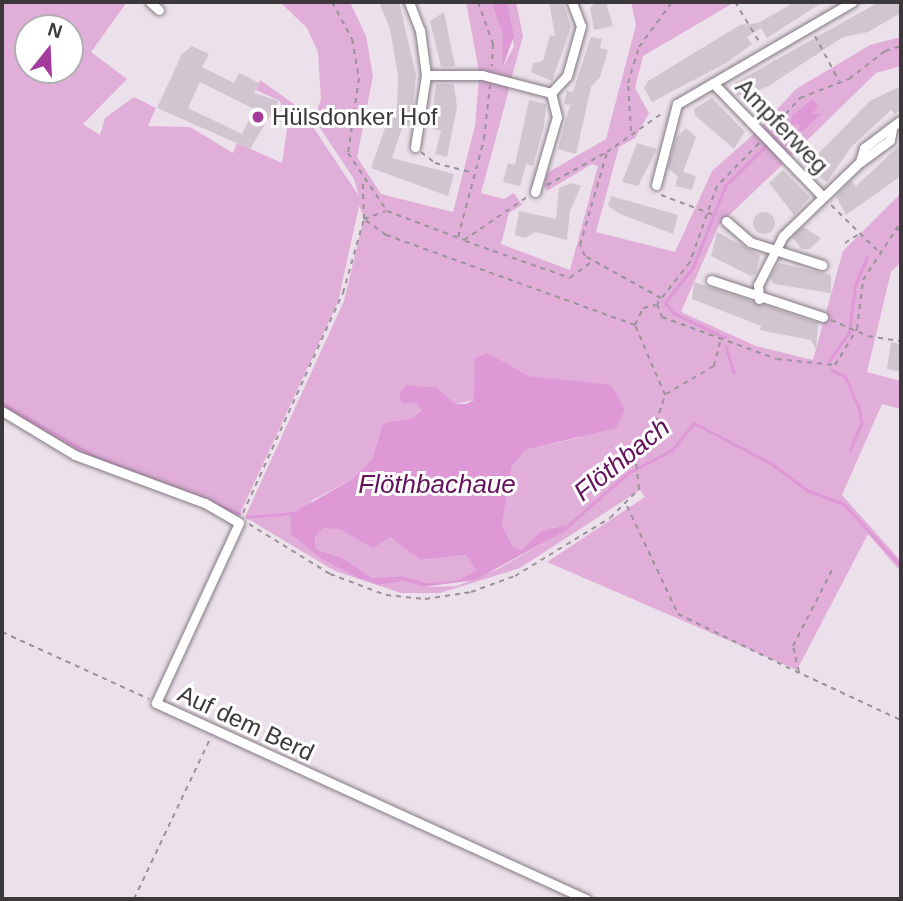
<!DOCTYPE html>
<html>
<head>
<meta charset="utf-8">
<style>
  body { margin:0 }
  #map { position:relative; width:903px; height:901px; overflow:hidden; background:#ece1ea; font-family:Arial,sans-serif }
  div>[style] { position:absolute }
  .green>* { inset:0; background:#e0aed9 }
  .water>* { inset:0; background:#de98d6 }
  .stream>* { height:2.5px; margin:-1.25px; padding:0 1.25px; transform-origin:1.25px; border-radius:1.25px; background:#de98d6 }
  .building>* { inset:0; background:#d1c5cf }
  .round { border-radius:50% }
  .path>* { height:2px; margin-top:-1px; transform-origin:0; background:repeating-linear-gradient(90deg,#9a9299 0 5px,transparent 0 10px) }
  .roads { filter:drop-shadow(0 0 2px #837982) drop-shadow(0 0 2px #837982) }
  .street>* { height:9px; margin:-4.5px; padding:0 4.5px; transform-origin:4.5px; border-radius:4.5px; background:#fff }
  .dots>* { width:19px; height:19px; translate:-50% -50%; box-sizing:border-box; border:4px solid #fff; border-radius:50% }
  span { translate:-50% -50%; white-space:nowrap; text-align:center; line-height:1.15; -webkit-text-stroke:6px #fff; paint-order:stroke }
  .poi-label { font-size:24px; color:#3c373b }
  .left { translate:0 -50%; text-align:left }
  .street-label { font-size:24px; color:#3c373b }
  .water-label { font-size:26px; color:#64115e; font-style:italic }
  .frame { position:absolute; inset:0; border:4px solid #3c373b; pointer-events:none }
  .north { position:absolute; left:14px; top:14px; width:70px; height:70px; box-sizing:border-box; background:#fff; border:2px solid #b1afb1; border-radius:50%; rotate:18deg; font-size:19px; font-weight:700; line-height:28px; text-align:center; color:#3c373b }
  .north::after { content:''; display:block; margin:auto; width:24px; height:32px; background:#a43a9b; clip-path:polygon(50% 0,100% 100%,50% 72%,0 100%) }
</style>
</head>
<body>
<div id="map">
  <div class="green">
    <div style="clip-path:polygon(evenodd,2px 2px,127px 2px,91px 52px,127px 79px,83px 124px,100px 135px,105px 118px,134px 97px,156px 108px,148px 126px,190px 127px,233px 153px,237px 143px,282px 163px,288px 122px,280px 101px,256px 90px,260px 80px,301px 109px,359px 196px,354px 179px,314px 119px,321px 99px,318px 52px,307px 28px,280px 2px,350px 2px,366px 36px,373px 76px,357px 157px,381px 194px,453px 212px,475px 126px,479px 78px,510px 86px,481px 193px,504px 199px,514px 193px,522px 205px,509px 213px,501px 244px,570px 270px,598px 166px,592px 164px,547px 191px,544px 185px,547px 173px,606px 139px,636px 25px,631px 2px,735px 2px,643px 56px,635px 88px,649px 113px,635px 138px,619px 147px,596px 232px,675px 252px,712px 171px,756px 132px,783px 164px,719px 225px,681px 312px,756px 346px,813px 360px,843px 251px,901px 193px,901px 262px,891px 272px,867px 372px,901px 381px,901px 409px,882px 404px,842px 495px,901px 561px,901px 572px,868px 534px,797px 670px,547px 562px,645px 497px,640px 490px,520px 568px,440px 593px,401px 593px,335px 571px,245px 517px,344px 301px,364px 217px,359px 206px,338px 302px,238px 518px,216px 504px,94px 461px,2px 407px,2px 2px,28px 28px,70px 28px,70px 70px,28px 70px,28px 28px,2px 2px,488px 353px,529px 376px,611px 386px,581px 437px,525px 450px,512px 467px,502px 525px,513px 547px,521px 550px,540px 532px,564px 525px,566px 530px,498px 569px,457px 586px,423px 587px,404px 581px,379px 585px,320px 558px,307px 546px,311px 501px,351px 480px,372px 459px,383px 423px,413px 418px,421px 409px,415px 402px,437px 388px,456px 404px,474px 400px,488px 353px)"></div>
    <div style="clip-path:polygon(466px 2px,491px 2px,503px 35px,504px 65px,514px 46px,507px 2px,516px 2px,523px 36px,511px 80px,479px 71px)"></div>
    <div style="clip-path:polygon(901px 37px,901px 66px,876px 73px,791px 156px,760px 128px,796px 89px,870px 45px)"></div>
    <div style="clip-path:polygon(324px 528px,341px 530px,373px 547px,390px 537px,420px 560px,466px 555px,476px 570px,459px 580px,429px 583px,402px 576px,372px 578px,345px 559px,316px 549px,315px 537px)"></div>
  </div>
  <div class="water">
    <div style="clip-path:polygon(491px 2px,507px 2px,514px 36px,503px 66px,503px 35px)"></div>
    <div style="clip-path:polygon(813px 99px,818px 107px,812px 114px,822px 113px,797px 136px,800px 125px,791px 124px,792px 116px)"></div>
    <div style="clip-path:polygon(evenodd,488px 353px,529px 376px,611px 385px,625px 410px,616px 428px,525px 450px,512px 467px,502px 525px,513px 547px,521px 550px,540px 532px,564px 525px,567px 530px,475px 580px,423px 587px,404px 581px,379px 585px,359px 578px,320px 558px,291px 534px,291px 514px,351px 480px,372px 459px,383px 423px,413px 418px,421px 410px,415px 402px,402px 403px,399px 396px,406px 385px,437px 388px,456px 404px,466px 404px,474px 400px,475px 358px,488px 353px,324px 528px,341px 530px,373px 548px,390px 537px,420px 560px,466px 555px,476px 570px,459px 580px,429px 583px,402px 576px,372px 578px,345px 559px,316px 549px,315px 537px,324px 528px)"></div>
  </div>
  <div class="stream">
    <div style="left:725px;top:338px;width:56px;rotate:-154.8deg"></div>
    <div style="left:674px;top:314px;width:14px;rotate:-129deg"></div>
    <div style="left:665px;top:303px;width:46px;rotate:-52.1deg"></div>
    <div style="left:693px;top:267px;width:87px;rotate:-68.4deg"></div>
    <div style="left:725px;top:186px;width:70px;rotate:-44.4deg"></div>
    <div style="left:775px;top:137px;width:22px;rotate:-3deg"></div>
    <div style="left:726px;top:346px;width:27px;rotate:73deg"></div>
    <div style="left:829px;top:361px;width:35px;rotate:-55deg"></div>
    <div style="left:849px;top:332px;width:46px;rotate:-82.6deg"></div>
    <div style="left:855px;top:286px;width:32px;rotate:-68deg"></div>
    <div style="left:831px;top:370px;width:15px;rotate:23deg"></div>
    <div style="left:845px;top:376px;width:34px;rotate:66deg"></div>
    <div style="left:859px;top:407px;width:16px;rotate:79deg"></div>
    <div style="left:862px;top:423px;width:30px;rotate:113deg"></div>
    <div style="left:2px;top:403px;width:106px;rotate:29.9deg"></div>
    <div style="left:94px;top:456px;width:156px;rotate:21.5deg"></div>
    <div style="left:247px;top:517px;width:45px;rotate:-5.1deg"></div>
    <div style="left:564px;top:529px;width:85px;rotate:-41.2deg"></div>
    <div style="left:628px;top:473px;width:50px;rotate:-27.6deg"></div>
    <div style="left:672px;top:450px;width:35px;rotate:-51deg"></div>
    <div style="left:694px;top:423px;width:87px;rotate:27.5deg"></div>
    <div style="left:771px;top:463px;width:45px;rotate:36.9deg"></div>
    <div style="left:807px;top:490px;width:40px;rotate:21deg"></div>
    <div style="left:844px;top:504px;width:84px;rotate:47.4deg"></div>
  </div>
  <div class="building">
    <div style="clip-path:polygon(379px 2px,399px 2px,416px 75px,412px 117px,409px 126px,403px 125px,392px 158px,454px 174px,448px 196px,371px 168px,392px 108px,397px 109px,398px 76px,390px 29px)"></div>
    <div style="clip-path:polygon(549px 2px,563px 2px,571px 27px,552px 81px,531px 72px,533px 63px,543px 61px,550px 35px,555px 36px)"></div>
    <div style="clip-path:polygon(596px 2px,606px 2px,613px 26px,594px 30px,590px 8px)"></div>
    <div style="clip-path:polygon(795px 2px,823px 2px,767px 38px,761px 28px,747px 37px,752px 44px,726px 63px,652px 102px,644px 88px,648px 81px,740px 25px,758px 23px)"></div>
    <div style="clip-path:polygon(879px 2px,901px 2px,901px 13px,868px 32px,843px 37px,767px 87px,737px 96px,735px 83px)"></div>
    <div style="clip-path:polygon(444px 12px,455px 66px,447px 67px,441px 66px,430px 21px)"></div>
    <div style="clip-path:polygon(591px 37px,602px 39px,600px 48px,608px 50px,600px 77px,591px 87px,576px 154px,558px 149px,570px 105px,564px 104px,567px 91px,573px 92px)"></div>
    <div style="clip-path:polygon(evenodd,192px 46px,209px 54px,202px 67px,234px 83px,239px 73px,259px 83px,254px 93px,279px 101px,250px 149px,157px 108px,182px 54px,192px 46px,200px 82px,254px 109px,242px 134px,188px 108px,200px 82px)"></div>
    <div style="clip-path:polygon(436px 84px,454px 84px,457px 107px,447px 157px,435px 154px,441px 131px,431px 128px)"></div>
    <div style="clip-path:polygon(901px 86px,901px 108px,895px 114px,891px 110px,852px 146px,827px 182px,809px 170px,820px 160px,816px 156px,870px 101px)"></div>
    <div style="clip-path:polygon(712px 98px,745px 132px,734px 149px,695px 115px,694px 109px)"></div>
    <div style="clip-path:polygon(529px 100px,546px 104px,544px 126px,533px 166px,526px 164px,520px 186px,503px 182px,508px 163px,515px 165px)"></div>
    <div style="clip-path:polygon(686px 128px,696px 137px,683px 172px,696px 176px,692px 190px,675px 186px,678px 177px,668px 168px,676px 138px)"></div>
    <div style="clip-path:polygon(637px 143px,657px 149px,638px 186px,622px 182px)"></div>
    <div style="clip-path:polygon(901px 144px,901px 176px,846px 215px,836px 196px,851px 181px,856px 186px)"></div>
    <div style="clip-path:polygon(783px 170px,810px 197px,794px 215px,769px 183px)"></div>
    <div style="clip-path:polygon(572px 183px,581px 186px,570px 211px,567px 240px,536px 232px,525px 238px,515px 235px,519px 211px,556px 219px,559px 188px)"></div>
    <div style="clip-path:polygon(611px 196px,678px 215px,673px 234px,620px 214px,608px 206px)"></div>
    <div class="round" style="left:753px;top:212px;width:22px;height:22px"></div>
    <div style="clip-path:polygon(803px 227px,821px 238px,810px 249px,802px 249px,792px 237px)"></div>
    <div style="clip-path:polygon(717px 232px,760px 255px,756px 273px,751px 276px,711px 256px)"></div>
    <div style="clip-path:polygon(779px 263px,831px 275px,831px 293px,774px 284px,770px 277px)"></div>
    <div style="clip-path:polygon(694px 282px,818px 323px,816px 350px,811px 340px,760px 330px,761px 326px,692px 299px)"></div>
    <div style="clip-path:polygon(891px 342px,899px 344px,901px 372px,887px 369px)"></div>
  </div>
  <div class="path">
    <div style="left:332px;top:2px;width:42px;rotate:61.6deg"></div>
    <div style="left:352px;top:39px;width:40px;rotate:80deg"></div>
    <div style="left:359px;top:78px;width:76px;rotate:98.3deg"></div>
    <div style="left:348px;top:153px;width:70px;rotate:56.1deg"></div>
    <div style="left:387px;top:211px;width:82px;rotate:20.6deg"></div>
    <div style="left:464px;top:240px;width:76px;rotate:-34.3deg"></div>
    <div style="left:478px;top:2px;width:45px;rotate:70.3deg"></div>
    <div style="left:493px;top:44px;width:22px;rotate:93deg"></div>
    <div style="left:735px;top:2px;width:48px;rotate:58.6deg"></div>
    <div style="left:815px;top:36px;width:51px;rotate:61.9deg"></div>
    <div style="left:772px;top:129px;width:42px;rotate:-47.9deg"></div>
    <div style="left:800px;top:98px;width:53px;rotate:-21.2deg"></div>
    <div style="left:849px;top:79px;width:46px;rotate:-37.9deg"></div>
    <div style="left:885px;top:51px;width:17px;rotate:-17deg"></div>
    <div style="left:631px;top:131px;width:48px;rotate:-93.6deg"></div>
    <div style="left:628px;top:83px;width:38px;rotate:-73deg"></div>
    <div style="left:639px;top:47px;width:56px;rotate:-53.7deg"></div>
    <div style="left:759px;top:143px;width:60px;rotate:134.3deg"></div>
    <div style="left:717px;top:186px;width:81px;rotate:109.6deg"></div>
    <div style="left:690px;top:262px;width:53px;rotate:128.2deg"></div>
    <div style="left:657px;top:304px;width:14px;rotate:69deg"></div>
    <div style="left:662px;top:317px;width:122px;rotate:20.1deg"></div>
    <div style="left:777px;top:359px;width:58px;rotate:5.9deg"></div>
    <div style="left:835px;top:365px;width:42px;rotate:-58.6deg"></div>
    <div style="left:857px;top:329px;width:49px;rotate:-83deg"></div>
    <div style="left:863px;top:280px;width:69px;rotate:-56.8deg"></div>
    <div style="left:421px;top:152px;width:18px;rotate:38deg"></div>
    <div style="left:435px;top:163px;width:40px;rotate:14.4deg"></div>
    <div style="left:547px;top:185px;width:68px;rotate:-28.8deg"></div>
    <div style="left:661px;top:195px;width:60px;rotate:20.6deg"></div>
    <div style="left:831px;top:205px;width:64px;rotate:44.4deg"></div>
    <div style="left:895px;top:229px;width:6px;rotate:9deg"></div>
    <div style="left:458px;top:237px;width:101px;rotate:-75.1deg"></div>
    <div style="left:484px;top:139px;width:54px;rotate:-83.7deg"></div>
    <div style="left:465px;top:241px;width:111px;rotate:19.4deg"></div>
    <div style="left:570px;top:278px;width:30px;rotate:-37deg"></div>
    <div style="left:845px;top:243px;width:17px;rotate:-33deg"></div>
    <div style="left:661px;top:298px;width:87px;rotate:-151.1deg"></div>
    <div style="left:585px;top:256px;width:12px;rotate:-114deg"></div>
    <div style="left:580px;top:245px;width:97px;rotate:-73.8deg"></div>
    <div style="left:607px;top:152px;width:70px;rotate:-35.1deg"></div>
    <div style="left:831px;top:320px;width:40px;rotate:23.4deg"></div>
    <div style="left:868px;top:336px;width:33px;rotate:9deg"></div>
    <div style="left:635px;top:325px;width:19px;rotate:-65deg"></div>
    <div style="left:643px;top:308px;width:13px;rotate:-13deg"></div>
    <div style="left:666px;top:394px;width:56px;rotate:-30.3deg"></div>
    <div style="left:714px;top:366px;width:25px;rotate:-76deg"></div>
    <div style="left:627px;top:506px;width:119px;rotate:64.7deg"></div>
    <div style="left:678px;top:614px;width:139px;rotate:26deg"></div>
    <div style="left:243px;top:513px;width:242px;rotate:-65.6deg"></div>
    <div style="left:343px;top:293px;width:77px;rotate:-74.2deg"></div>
    <div style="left:364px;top:219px;width:23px;rotate:-20deg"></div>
    <div style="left:249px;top:524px;width:95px;rotate:31.7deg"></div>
    <div style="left:330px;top:574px;width:60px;rotate:20.6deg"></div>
    <div style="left:386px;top:595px;width:39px;rotate:6deg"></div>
    <div style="left:425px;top:599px;width:47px;rotate:-8.7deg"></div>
    <div style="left:471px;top:592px;width:47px;rotate:-20deg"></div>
    <div style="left:515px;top:576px;width:111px;rotate:-31.4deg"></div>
    <div style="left:610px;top:518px;width:41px;rotate:-45deg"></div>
    <div style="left:639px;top:489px;width:36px;rotate:-96deg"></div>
    <div style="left:635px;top:453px;width:28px;rotate:-49deg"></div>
    <div style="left:653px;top:432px;width:39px;rotate:-72deg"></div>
    <div style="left:665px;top:395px;width:76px;rotate:-113.2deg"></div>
    <div style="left:635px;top:325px;width:265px;rotate:-160.1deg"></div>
    <div style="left:386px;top:235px;width:27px;rotate:-144deg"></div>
    <div style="left:364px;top:219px;width:37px;rotate:-92deg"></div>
    <div style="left:2px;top:632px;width:162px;rotate:24.5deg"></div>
    <div style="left:799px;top:672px;width:27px;rotate:-103deg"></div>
    <div style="left:793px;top:646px;width:85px;rotate:-62.8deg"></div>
    <div style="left:804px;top:675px;width:107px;rotate:24.9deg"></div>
    <div style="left:134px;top:899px;width:177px;rotate:-64.6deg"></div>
  </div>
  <div class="roads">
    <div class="street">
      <div style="left:150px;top:2px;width:12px;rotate:42deg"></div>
      <div style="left:409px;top:2px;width:30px;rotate:69deg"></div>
      <div style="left:420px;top:30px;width:45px;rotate:82.4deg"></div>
      <div style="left:426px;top:75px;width:73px;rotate:98.7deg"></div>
      <div style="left:426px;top:75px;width:56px"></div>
      <div style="left:482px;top:75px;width:71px;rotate:14.6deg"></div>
      <div style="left:713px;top:83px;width:158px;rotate:46deg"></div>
      <div style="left:860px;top:162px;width:37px;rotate:-36deg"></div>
      <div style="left:890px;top:140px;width:10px;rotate:-79deg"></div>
      <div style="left:656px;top:185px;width:84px;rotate:-75.5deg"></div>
      <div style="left:677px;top:104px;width:203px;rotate:-30.2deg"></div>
      <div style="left:535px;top:192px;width:78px;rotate:-73.7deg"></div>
      <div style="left:557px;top:117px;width:25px;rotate:-104deg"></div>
      <div style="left:551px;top:93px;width:23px;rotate:-47deg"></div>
      <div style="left:567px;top:76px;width:52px;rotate:-74.4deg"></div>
      <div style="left:581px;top:26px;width:26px;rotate:-111deg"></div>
      <div style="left:726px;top:221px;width:32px;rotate:41deg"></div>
      <div style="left:750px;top:242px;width:76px;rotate:17.7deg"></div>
      <div style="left:711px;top:280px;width:118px;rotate:18.3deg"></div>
      <div style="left:759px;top:299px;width:14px;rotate:-94deg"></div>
      <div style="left:758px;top:285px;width:55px;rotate:-63deg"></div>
      <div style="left:783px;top:236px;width:107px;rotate:-43.9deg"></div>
      <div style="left:860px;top:162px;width:15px;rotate:-74deg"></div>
      <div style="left:864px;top:148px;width:46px;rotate:-37.1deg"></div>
      <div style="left:2px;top:411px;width:85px;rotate:31.1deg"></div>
      <div style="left:75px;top:455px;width:139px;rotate:20.3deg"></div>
      <div style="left:205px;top:503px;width:39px;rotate:30deg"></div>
      <div style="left:239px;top:523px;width:198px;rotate:114.8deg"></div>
      <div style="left:156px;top:703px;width:473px;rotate:24.5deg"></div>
    </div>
  </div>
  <div class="dots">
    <div style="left:258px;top:117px;background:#a43a9b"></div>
  </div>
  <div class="poi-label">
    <span class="left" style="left:272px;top:117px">Hülsdonker Hof</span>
  </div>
  <div class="street-label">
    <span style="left:782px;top:126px;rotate:46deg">Ampferweg</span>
    <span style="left:246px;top:723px;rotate:25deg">Auf dem Berd</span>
  </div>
  <div class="water-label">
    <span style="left:622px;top:460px;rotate:-39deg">Flöthbach</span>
    <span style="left:437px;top:485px">Flöthbachaue</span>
  </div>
  <div class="frame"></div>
  <div class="north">N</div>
</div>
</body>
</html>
